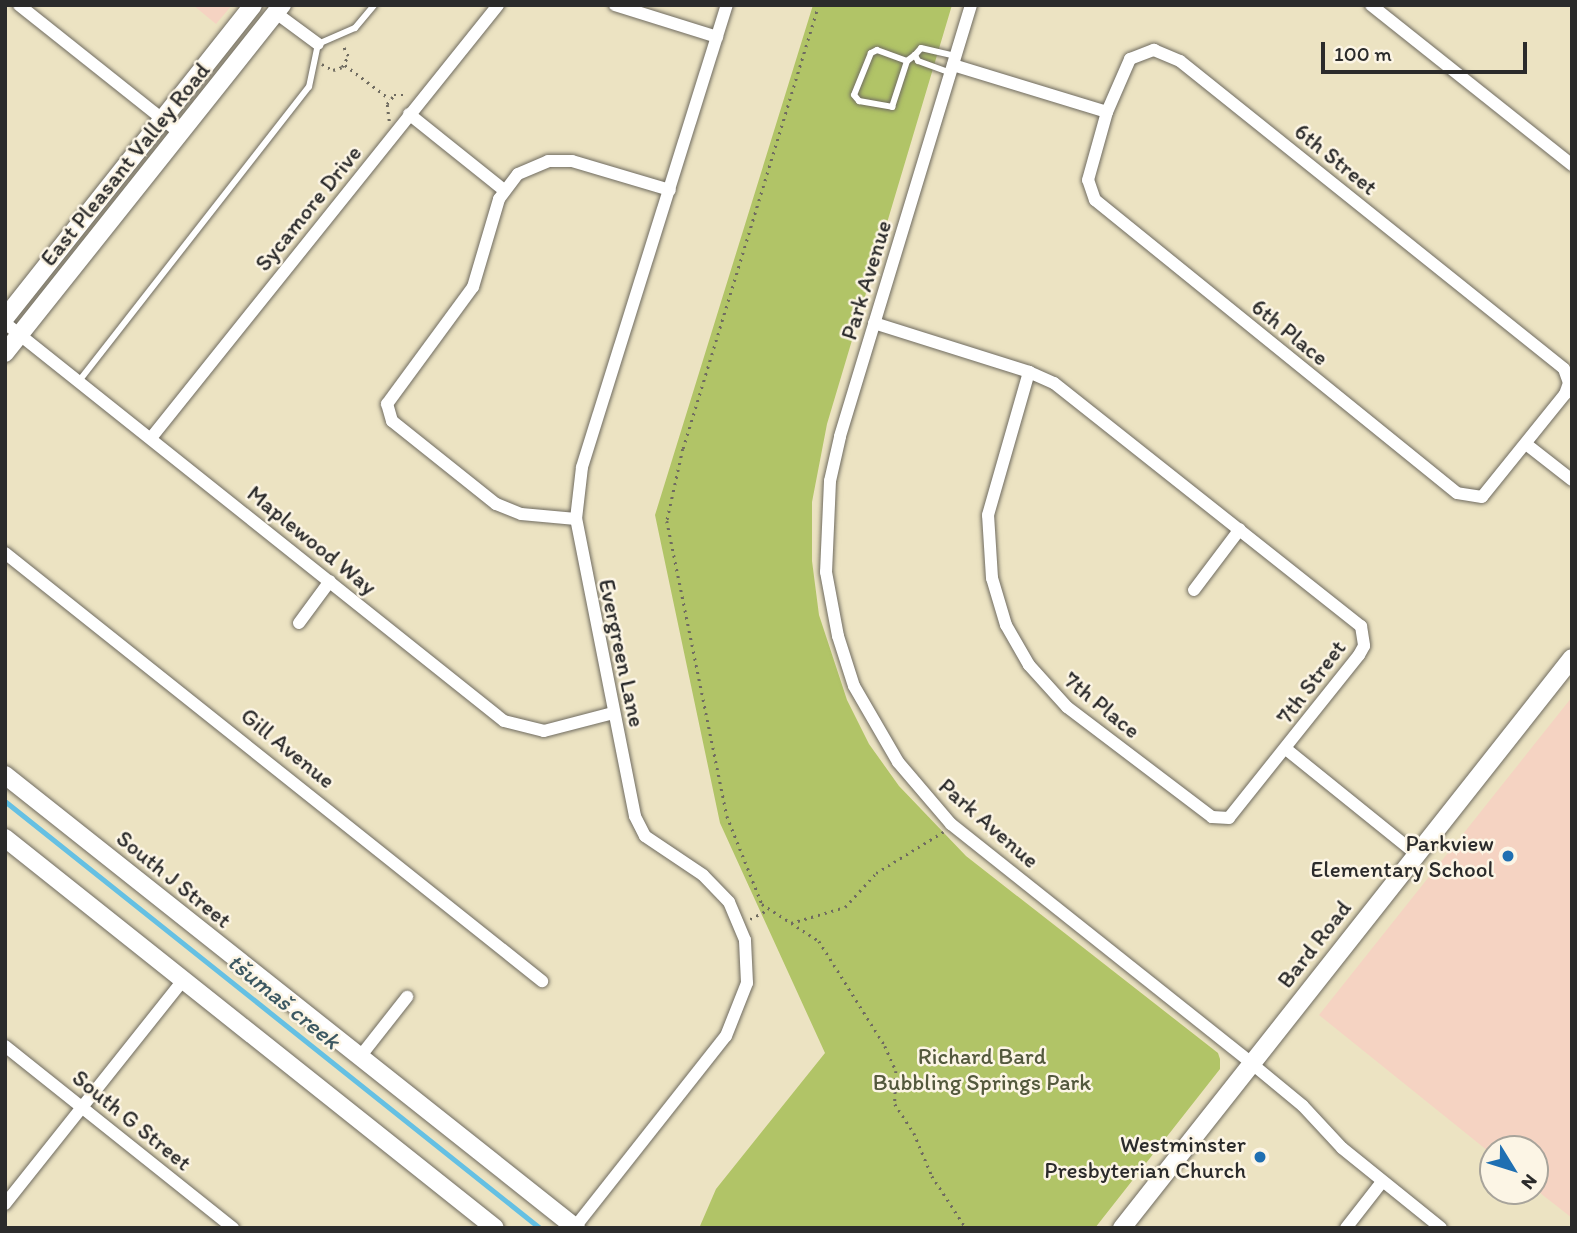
<!DOCTYPE html>
<html>
<head>
<meta charset="utf-8">
<style>
  body { margin:0 }
  #map { position:relative; width:1577px; height:1233px; overflow:hidden; background:#ece3c2; font-family:Itim,sans-serif }
  div>[style] { position:absolute }
  .built>* { inset:0; background:#f5d3c2 }
  .green>* { inset:0; background:#b1c467 }
  .stream>* { height:4.5px; margin:-2.25px; padding:0 2.25px; transform-origin:2.25px; border-radius:2.25px; background:#65c0e3 }
  .path>* { height:2.5px; margin-top:-1.25px; transform-origin:0; background:repeating-linear-gradient(90deg,#6f6b60 0 2px,transparent 0 7px) }
  .roads { filter:drop-shadow(0 0 2px #6f6b60) drop-shadow(0 0 2px #6f6b60) }
  .lane>* { height:6px; margin:-3px; padding:0 3px; transform-origin:3px; border-radius:3px; background:#fff }
  .street>* { height:12px; margin:-6px; padding:0 6px; transform-origin:6px; border-radius:6px; background:#fff }
  .secondary>* { height:18px; margin:-9px; padding:0 9px; transform-origin:9px; border-radius:9px; background:#fff }
  .dots>* { width:19px; height:19px; translate:-50% -50%; box-sizing:border-box; border:4px solid #fcf5e5; border-radius:50% }
  span { translate:-50% -50%; white-space:nowrap; text-align:center; line-height:1.15; -webkit-text-stroke:5px #fcf5e5; paint-order:stroke }
  .street-label { font-size:23px; color:#2b2b2b }
  .poi-label { font-size:23px; color:#2b2b2b }
  .right { translate:-100% -50%; text-align:right }
  .park-label { font-size:23px; color:#53593d }
  .water-label { font-size:24px; color:#3c5862; font-style:italic }
  .frame { position:absolute; inset:0; border:7px solid #2b2b2b; pointer-events:none }
  .north { position:absolute; left:1479px; top:1135px; width:70px; height:70px; box-sizing:border-box; background:#fcf5e5; border:2px solid #a8a49b; border-radius:50%; rotate:128deg; font-size:19px; font-weight:700; line-height:28px; text-align:center; color:#2b2b2b }
  .north::after { content:''; display:block; margin:auto; width:24px; height:32px; background:#1f6fb2; clip-path:polygon(50% 0,100% 100%,50% 72%,0 100%) }
  .scale { position:absolute; left:1321px; top:42px; width:206px; height:32px; box-sizing:border-box; border:4px solid #2b2b2b; border-top:0; padding-left:9px; font-size:21px; line-height:24px; white-space:nowrap; color:#2b2b2b; -webkit-text-stroke:5px #fcf5e5; paint-order:stroke }
</style>
</head>
<body>
<div id="map">
  <div class="built">
    <div style="clip-path:polygon(193px 5px,232px 5px,216px 24px)"></div>
    <div style="clip-path:polygon(1572px 697px,1572px 1218px,1535px 1189px,1535px 1149px,1493px 1149px,1493px 1155px,1319px 1015px)"></div>
  </div>
  <div class="green">
    <div style="clip-path:polygon(813px 5px,952px 5px,827px 424px,812px 502px,812px 561px,819px 615px,847px 700px,869px 744px,899px 786px,966px 856px,1218px 1053px,1220px 1059px,1220px 1069px,1095px 1228px,700px 1226px,716px 1189px,825px 1053px,720px 823px,655px 515px)"></div>
  </div>
  <div class="stream">
    <div style="left:5px;top:801px;width:685px;rotate:38.59deg"></div>
  </div>
  <div class="path">
    <div style="left:819px;top:5px;width:464px;rotate:107deg"></div>
    <div style="left:683px;top:449px;width:74px;rotate:102.5deg"></div>
    <div style="left:667px;top:521px;width:301px;rotate:78.5deg"></div>
    <div style="left:727px;top:816px;width:95px;rotate:68.3deg"></div>
    <div style="left:762px;top:904px;width:68px;rotate:33deg"></div>
    <div style="left:819px;top:941px;width:124px;rotate:57.8deg"></div>
    <div style="left:885px;top:1046px;width:27px;rotate:66deg"></div>
    <div style="left:896px;top:1071px;width:33px;rotate:92deg"></div>
    <div style="left:895px;top:1104px;width:35px;rotate:57deg"></div>
    <div style="left:914px;top:1133px;width:47px;rotate:67.3deg"></div>
    <div style="left:932px;top:1176px;width:62px;rotate:56.8deg"></div>
    <div style="left:322px;top:64px;width:13px;rotate:29deg"></div>
    <div style="left:333px;top:70px;width:9px;rotate:-18deg"></div>
    <div style="left:342px;top:67px;width:13px;rotate:-61deg"></div>
    <div style="left:348px;top:56px;width:13px;rotate:-117deg"></div>
    <div style="left:345px;top:65px;width:56px;rotate:37.1deg"></div>
    <div style="left:389px;top:121px;width:17px;rotate:-97deg"></div>
    <div style="left:387px;top:104px;width:11px;rotate:-52deg"></div>
    <div style="left:394px;top:95px;width:14px"></div>
    <div style="left:750px;top:919px;width:20px;rotate:-27deg"></div>
    <div style="left:791px;top:923px;width:56px;rotate:-16.5deg"></div>
    <div style="left:845px;top:907px;width:46px;rotate:-47.6deg"></div>
    <div style="left:876px;top:873px;width:79px;rotate:-31.5deg"></div>
  </div>
  <div class="roads">
    <div class="lane">
      <div style="left:907px;top:61px;width:32px;rotate:-160deg"></div>
      <div style="left:877px;top:50px;width:7px;rotate:153deg"></div>
      <div style="left:871px;top:53px;width:45px;rotate:112deg"></div>
      <div style="left:854px;top:95px;width:8px;rotate:50deg"></div>
      <div style="left:859px;top:101px;width:34px;rotate:10deg"></div>
      <div style="left:892px;top:107px;width:48px;rotate:-71.9deg"></div>
      <div style="left:907px;top:61px;width:10px;rotate:-37deg"></div>
      <div style="left:951px;top:73px;width:35px;rotate:-160deg"></div>
      <div style="left:918px;top:61px;width:7px;rotate:-117deg"></div>
      <div style="left:915px;top:55px;width:9px;rotate:-49deg"></div>
      <div style="left:921px;top:48px;width:36px;rotate:13deg"></div>
      <div style="left:79px;top:381px;width:373px;rotate:-52deg"></div>
      <div style="left:309px;top:87px;width:44px;rotate:-78.2deg"></div>
      <div style="left:318px;top:44px;width:40px;rotate:-23.4deg"></div>
      <div style="left:355px;top:28px;width:30px;rotate:-50deg"></div>
    </div>
    <div class="street">
      <div style="left:19px;top:5px;width:207px;rotate:38.5deg"></div>
      <div style="left:615px;top:5px;width:107px;rotate:17.4deg"></div>
      <div style="left:971px;top:5px;width:451px;rotate:106.9deg"></div>
      <div style="left:840px;top:437px;width:45px;rotate:102.8deg"></div>
      <div style="left:830px;top:481px;width:91px;rotate:92.5deg"></div>
      <div style="left:826px;top:572px;width:65px;rotate:79.4deg"></div>
      <div style="left:838px;top:636px;width:52px;rotate:72.3deg"></div>
      <div style="left:854px;top:686px;width:88px;rotate:59.9deg"></div>
      <div style="left:898px;top:762px;width:82px;rotate:49.5deg"></div>
      <div style="left:951px;top:824px;width:384px;rotate:38.5deg"></div>
      <div style="left:1251px;top:1063px;width:67px;rotate:39.6deg"></div>
      <div style="left:1303px;top:1106px;width:57px;rotate:47.1deg"></div>
      <div style="left:1342px;top:1148px;width:127px;rotate:38.9deg"></div>
      <div style="left:1371px;top:5px;width:257px;rotate:38.5deg"></div>
      <div style="left:276px;top:13px;width:52px;rotate:36.4deg"></div>
      <div style="left:1154px;top:50px;width:28px;rotate:23deg"></div>
      <div style="left:1180px;top:61px;width:492px;rotate:38.7deg"></div>
      <div style="left:1564px;top:369px;width:15px;rotate:70deg"></div>
      <div style="left:1569px;top:383px;width:12px;rotate:110deg"></div>
      <div style="left:1565px;top:394px;width:132px;rotate:128.9deg"></div>
      <div style="left:1482px;top:497px;width:25px;rotate:-171deg"></div>
      <div style="left:1457px;top:493px;width:466px;rotate:-141deg"></div>
      <div style="left:1095px;top:200px;width:21px;rotate:-109deg"></div>
      <div style="left:1088px;top:180px;width:71px;rotate:-74.4deg"></div>
      <div style="left:1107px;top:112px;width:58px;rotate:-66.5deg"></div>
      <div style="left:1130px;top:59px;width:26px;rotate:-21deg"></div>
      <div style="left:953px;top:65px;width:161px;rotate:17deg"></div>
      <div style="left:409px;top:114px;width:122px;rotate:38.7deg"></div>
      <div style="left:5px;top:323px;width:638px;rotate:38.58deg"></div>
      <div style="left:504px;top:721px;width:41px;rotate:14deg"></div>
      <div style="left:544px;top:731px;width:71px;rotate:-14.6deg"></div>
      <div style="left:874px;top:323px;width:163px;rotate:17.5deg"></div>
      <div style="left:1029px;top:372px;width:27px;rotate:24deg"></div>
      <div style="left:1054px;top:383px;width:392px;rotate:38.4deg"></div>
      <div style="left:1361px;top:626px;width:20px;rotate:81deg"></div>
      <div style="left:1364px;top:646px;width:10px;rotate:119deg"></div>
      <div style="left:1359px;top:655px;width:208px;rotate:128.6deg"></div>
      <div style="left:1229px;top:818px;width:17px;rotate:-177deg"></div>
      <div style="left:1212px;top:817px;width:182px;rotate:-142.8deg"></div>
      <div style="left:1067px;top:707px;width:57px;rotate:-132.1deg"></div>
      <div style="left:1029px;top:665px;width:46px;rotate:-119.9deg"></div>
      <div style="left:1006px;top:625px;width:49px;rotate:-106.6deg"></div>
      <div style="left:992px;top:578px;width:63px;rotate:-93.6deg"></div>
      <div style="left:988px;top:515px;width:149px;rotate:-74deg"></div>
      <div style="left:151px;top:438px;width:555px;rotate:-51.29deg"></div>
      <div style="left:1526px;top:444px;width:58px;rotate:38deg"></div>
      <div style="left:576px;top:519px;width:55px;rotate:-174.8deg"></div>
      <div style="left:521px;top:514px;width:27px;rotate:-158deg"></div>
      <div style="left:496px;top:504px;width:133px;rotate:-141.4deg"></div>
      <div style="left:392px;top:421px;width:18px;rotate:-106deg"></div>
      <div style="left:387px;top:404px;width:145px;rotate:-53.7deg"></div>
      <div style="left:473px;top:287px;width:92px;rotate:-73.5deg"></div>
      <div style="left:499px;top:199px;width:31px;rotate:-53deg"></div>
      <div style="left:518px;top:174px;width:33px;rotate:-23deg"></div>
      <div style="left:548px;top:161px;width:24px"></div>
      <div style="left:572px;top:161px;width:102px;rotate:16.5deg"></div>
      <div style="left:5px;top:553px;width:687px;rotate:38.56deg"></div>
      <div style="left:1194px;top:590px;width:76px;rotate:-53deg"></div>
      <div style="left:299px;top:623px;width:52px;rotate:-53.6deg"></div>
      <div style="left:1286px;top:749px;width:167px;rotate:38.9deg"></div>
      <div style="left:5px;top:1046px;width:292px;rotate:38.6deg"></div>
      <div style="left:359px;top:1058px;width:78px;rotate:-51.8deg"></div>
      <div style="left:5px;top:1204px;width:286px;rotate:-51.5deg"></div>
      <div style="left:575px;top:1227px;width:243px;rotate:-51.7deg"></div>
      <div style="left:726px;top:1036px;width:57px;rotate:-68.4deg"></div>
      <div style="left:747px;top:983px;width:43px;rotate:-92.7deg"></div>
      <div style="left:745px;top:940px;width:41px;rotate:-112.8deg"></div>
      <div style="left:729px;top:902px;width:37px;rotate:-134deg"></div>
      <div style="left:703px;top:875px;width:70px;rotate:-146.1deg"></div>
      <div style="left:645px;top:836px;width:22px;rotate:-117deg"></div>
      <div style="left:635px;top:816px;width:303px;rotate:-101.2deg"></div>
      <div style="left:576px;top:519px;width:52px;rotate:-83.4deg"></div>
      <div style="left:582px;top:467px;width:484px;rotate:-72.6deg"></div>
      <div style="left:1346px;top:1228px;width:58px;rotate:-52deg"></div>
    </div>
    <div class="secondary">
      <div style="left:5px;top:318px;width:399px;rotate:-51.6deg"></div>
      <div style="left:5px;top:353px;width:445px;rotate:-51.5deg"></div>
      <div style="left:5px;top:775px;width:729px;rotate:38.43deg"></div>
      <div style="left:5px;top:838px;width:626px;rotate:38.52deg"></div>
      <div style="left:1122px;top:1228px;width:726px;rotate:-51.71deg"></div>
    </div>
  </div>
  <div class="dots">
    <div style="left:1508px;top:856px;background:#1f6fb2"></div>
    <div style="left:1260px;top:1157px;background:#1f6fb2"></div>
  </div>
  <div class="street-label">
    <span style="left:1336px;top:159px;rotate:39deg">6th Street</span>
    <span style="left:125px;top:164px;rotate:-51deg">East Pleasant Valley Road</span>
    <span style="left:308px;top:208px;rotate:-51deg">Sycamore Drive</span>
    <span style="left:866px;top:280px;rotate:-73deg">Park Avenue</span>
    <span style="left:1290px;top:332px;rotate:39deg">6th Place</span>
    <span style="left:312px;top:540px;rotate:39deg">Maplewood Way</span>
    <span style="left:622px;top:653px;rotate:78deg">Evergreen Lane</span>
    <span style="left:1311px;top:682px;rotate:-53deg">7th Street</span>
    <span style="left:1102px;top:705px;rotate:39deg">7th Place</span>
    <span style="left:288px;top:748px;rotate:39deg">Gill Avenue</span>
    <span style="left:989px;top:823px;rotate:41deg">Park Avenue</span>
    <span style="left:174px;top:879px;rotate:39deg">South J Street</span>
    <span style="left:1314px;top:944px;rotate:-52deg">Bard Road</span>
    <span style="left:132px;top:1120px;rotate:39deg">South G Street</span>
  </div>
  <div class="poi-label">
    <span class="right" style="left:1494px;top:856px">Parkview<br>Elementary School</span>
    <span class="right" style="left:1246px;top:1157px">Westminster<br>Presbyterian Church</span>
  </div>
  <div class="park-label">
    <span style="left:982px;top:1069px">Richard Bard<br>Bubbling Springs Park</span>
  </div>
  <div class="water-label">
    <span style="left:284px;top:1001px;rotate:39deg">tšumaš creek</span>
  </div>
  <div class="frame"></div>
  <div class="north">N</div>
  <div class="scale">100 m</div>
</div>
</body>
</html>
